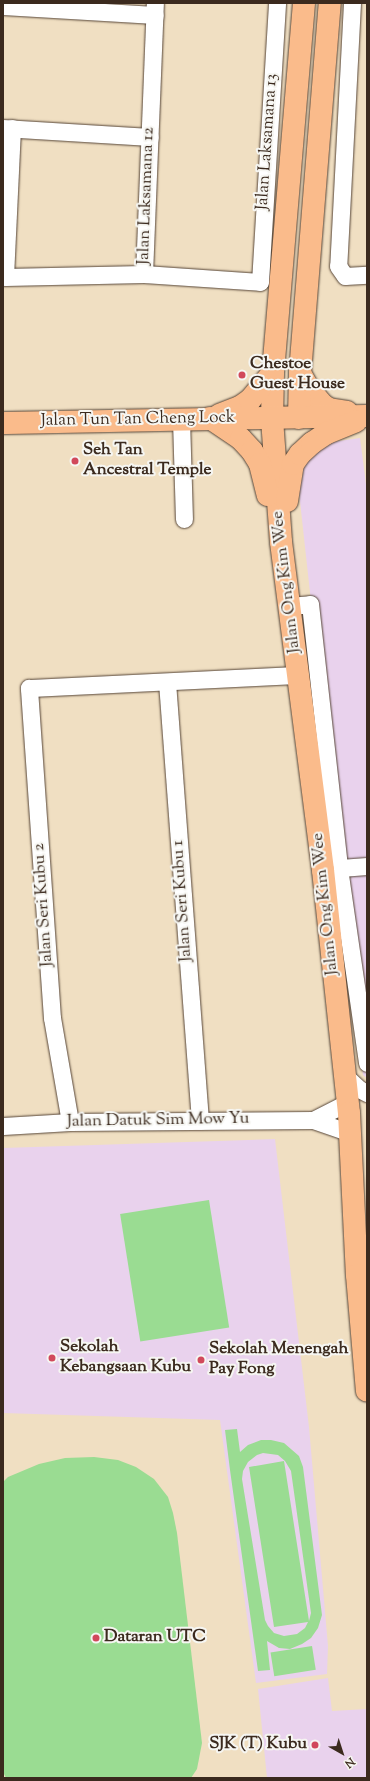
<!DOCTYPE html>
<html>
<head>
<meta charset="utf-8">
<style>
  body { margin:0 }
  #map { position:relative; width:370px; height:1781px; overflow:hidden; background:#f0dfc2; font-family:"Sorts Mill Goudy",serif }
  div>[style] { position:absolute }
  .built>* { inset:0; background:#e9d2ed }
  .green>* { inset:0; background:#9adc92; transform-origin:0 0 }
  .roads { filter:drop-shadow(0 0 1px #564537) drop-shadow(0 0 1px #564537) }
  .minor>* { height:17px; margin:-8.5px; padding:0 8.5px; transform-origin:8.5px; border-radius:8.5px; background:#fff }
  .major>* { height:22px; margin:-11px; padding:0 11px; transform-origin:11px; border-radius:11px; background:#fabb8b }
  .dots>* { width:11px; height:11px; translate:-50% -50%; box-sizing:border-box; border:2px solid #f6f6f2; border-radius:50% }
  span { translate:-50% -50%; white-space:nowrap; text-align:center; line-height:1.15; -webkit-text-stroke:4px #f6f6f2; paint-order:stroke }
  .street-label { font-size:17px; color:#3b2a1e }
  .poi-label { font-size:17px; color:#3b2a1e; font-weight:700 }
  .left { translate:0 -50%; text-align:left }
  .right { translate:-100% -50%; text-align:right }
  .frame { position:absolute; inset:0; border:4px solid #3b2a1e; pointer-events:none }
  .north { position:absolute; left:322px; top:1733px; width:40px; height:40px; -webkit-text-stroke:3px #f6f6f2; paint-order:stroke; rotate:141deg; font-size:11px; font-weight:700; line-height:16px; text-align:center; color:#3b2a1e }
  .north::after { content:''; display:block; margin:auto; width:14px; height:18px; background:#3b2a1e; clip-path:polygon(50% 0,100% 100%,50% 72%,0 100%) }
</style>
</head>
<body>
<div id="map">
  <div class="built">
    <div style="clip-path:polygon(360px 438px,367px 492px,367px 1078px,363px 1075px,297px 474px,318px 444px)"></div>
    <div style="clip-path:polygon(275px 1139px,309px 1427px,328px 1646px,327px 1674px,256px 1683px,220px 1420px,3px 1413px,3px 1148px)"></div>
    <div style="clip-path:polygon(328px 1678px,332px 1711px,367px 1709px,367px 1778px,267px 1778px,258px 1689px)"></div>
  </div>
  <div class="green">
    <div style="left:209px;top:1200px;width:129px;height:90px;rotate:81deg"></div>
    <div style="clip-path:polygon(evenodd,237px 1429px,240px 1452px,248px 1445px,261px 1440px,271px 1440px,284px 1443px,299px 1456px,303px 1467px,322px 1615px,318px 1628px,311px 1638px,302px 1644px,290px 1649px,279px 1648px,267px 1641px,270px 1670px,258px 1671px,230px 1470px,225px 1430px,237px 1429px,263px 1453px,278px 1455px,285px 1461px,291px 1471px,311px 1613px,309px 1621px,284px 1461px,249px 1467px,274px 1627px,308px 1622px,305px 1628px,297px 1634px,284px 1636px,274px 1633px,268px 1626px,265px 1620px,242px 1479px,243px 1471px,248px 1462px,257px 1455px,263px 1453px)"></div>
    <div style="clip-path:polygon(94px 1457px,118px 1460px,136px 1467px,154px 1479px,168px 1497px,173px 1513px,177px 1533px,202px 1743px,197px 1769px,191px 1778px,6px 1778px,3px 1772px,3px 1482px,8px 1477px,39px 1464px,65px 1458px)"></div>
    <div style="left:312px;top:1646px;width:24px;height:42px;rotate:81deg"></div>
  </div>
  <div class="roads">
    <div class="minor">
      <div style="left:352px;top:3px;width:263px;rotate:93deg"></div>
      <div style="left:338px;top:266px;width:12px;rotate:55deg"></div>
      <div style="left:345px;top:276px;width:22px;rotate:-3deg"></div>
      <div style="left:3px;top:6px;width:152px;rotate:3.4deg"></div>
      <div style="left:3px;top:128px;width:147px;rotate:3.5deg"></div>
      <div style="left:12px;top:128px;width:149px;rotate:92.7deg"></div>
      <div style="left:5px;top:277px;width:139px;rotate:-1.2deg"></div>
      <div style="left:144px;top:274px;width:116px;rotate:3.9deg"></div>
      <div style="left:260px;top:282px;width:280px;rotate:-86.5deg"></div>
      <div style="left:144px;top:274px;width:271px;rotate:-87.7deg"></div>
      <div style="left:181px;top:419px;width:100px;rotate:88.3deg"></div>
      <div style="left:289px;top:606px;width:21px;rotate:-5deg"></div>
      <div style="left:310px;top:604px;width:266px;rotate:83.7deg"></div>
      <div style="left:339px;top:868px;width:197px;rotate:81.8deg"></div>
      <div style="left:167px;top:682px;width:440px;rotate:85.7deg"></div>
      <div style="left:327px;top:869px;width:40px;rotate:-4.3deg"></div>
      <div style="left:344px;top:1075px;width:21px;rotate:43deg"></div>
      <div style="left:359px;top:1089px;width:9px;rotate:27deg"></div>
      <div style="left:313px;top:1120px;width:38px;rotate:-27deg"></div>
      <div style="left:70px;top:1122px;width:106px;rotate:-99.8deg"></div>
      <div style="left:52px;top:1018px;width:331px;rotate:-94deg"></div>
      <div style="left:29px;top:688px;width:269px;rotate:-2.8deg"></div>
      <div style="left:3px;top:1126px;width:67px;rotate:-3.4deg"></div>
      <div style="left:70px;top:1122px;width:243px;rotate:-0.5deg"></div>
      <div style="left:313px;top:1120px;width:39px;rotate:19deg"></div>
    </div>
    <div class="major">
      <div style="left:304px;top:3px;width:371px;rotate:94.8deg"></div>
      <div style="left:273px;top:373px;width:46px;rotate:91.2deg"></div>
      <div style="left:272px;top:419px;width:123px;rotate:85.8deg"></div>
      <div style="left:281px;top:542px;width:331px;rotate:82.7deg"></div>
      <div style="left:323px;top:870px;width:244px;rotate:83.9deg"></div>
      <div style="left:349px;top:1113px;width:162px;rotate:87.2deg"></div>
      <div style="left:357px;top:1275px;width:116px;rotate:85.1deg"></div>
      <div style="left:300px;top:373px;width:18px;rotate:61deg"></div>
      <div style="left:309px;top:389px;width:21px;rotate:49deg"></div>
      <div style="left:323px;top:405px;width:7px;rotate:34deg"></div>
      <div style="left:329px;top:409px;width:18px;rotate:9deg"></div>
      <div style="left:219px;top:415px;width:22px;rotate:-21deg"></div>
      <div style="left:240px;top:407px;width:12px;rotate:-35deg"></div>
      <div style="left:250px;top:400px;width:35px;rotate:-50deg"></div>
      <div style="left:210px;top:418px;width:37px;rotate:34deg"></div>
      <div style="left:241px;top:439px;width:16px;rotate:47deg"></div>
      <div style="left:252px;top:451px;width:15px;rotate:58deg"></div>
      <div style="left:260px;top:464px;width:32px;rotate:76deg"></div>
      <div style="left:299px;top:418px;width:45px;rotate:-88.7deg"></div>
      <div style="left:300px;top:373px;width:371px;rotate:-85.4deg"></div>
      <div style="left:3px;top:423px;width:364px;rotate:-1.1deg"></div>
      <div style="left:287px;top:501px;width:37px;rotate:-81deg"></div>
      <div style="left:293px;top:464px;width:12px;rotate:-55deg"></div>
      <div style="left:300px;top:454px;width:16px;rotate:-43deg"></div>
      <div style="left:312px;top:443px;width:18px;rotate:-34deg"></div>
      <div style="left:327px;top:433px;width:31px;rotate:-22deg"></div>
    </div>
  </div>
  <div class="dots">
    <div style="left:242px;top:375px;background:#d1495b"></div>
    <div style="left:75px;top:461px;background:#d1495b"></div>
    <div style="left:52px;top:1358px;background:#d1495b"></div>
    <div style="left:201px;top:1360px;background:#d1495b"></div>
    <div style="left:96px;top:1638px;background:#d1495b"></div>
    <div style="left:315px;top:1745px;background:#d1495b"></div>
  </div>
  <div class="street-label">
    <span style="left:268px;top:142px;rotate:-86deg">Jalan Laksamana 13</span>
    <span style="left:147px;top:196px;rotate:-88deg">Jalan Laksamana 12</span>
    <span style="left:138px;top:420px;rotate:-1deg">Jalan Tun Tan Cheng Lock</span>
    <span style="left:287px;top:582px;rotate:-97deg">Jalan Ong Kim Wee</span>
    <span style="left:183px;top:901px;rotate:-94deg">Jalan Seri Kubu 1</span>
    <span style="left:326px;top:904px;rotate:-96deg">Jalan Ong Kim Wee</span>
    <span style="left:44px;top:905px;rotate:-94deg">Jalan Seri Kubu 2</span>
    <span style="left:158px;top:1121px;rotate:-1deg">Jalan Datuk Sim Mow Yu</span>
  </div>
  <div class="poi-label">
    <span class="left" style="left:250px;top:375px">Chestoe<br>Guest House</span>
    <span class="left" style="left:83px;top:461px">Seh Tan<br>Ancestral Temple</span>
    <span class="left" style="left:60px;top:1358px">Sekolah<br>Kebangsaan Kubu</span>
    <span class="left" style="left:209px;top:1360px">Sekolah Menengah<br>Pay Fong</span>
    <span class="left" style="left:104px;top:1638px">Dataran UTC</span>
    <span class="right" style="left:307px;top:1745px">SJK (T) Kubu</span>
  </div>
  <div class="frame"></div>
  <div class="north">N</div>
</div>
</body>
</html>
